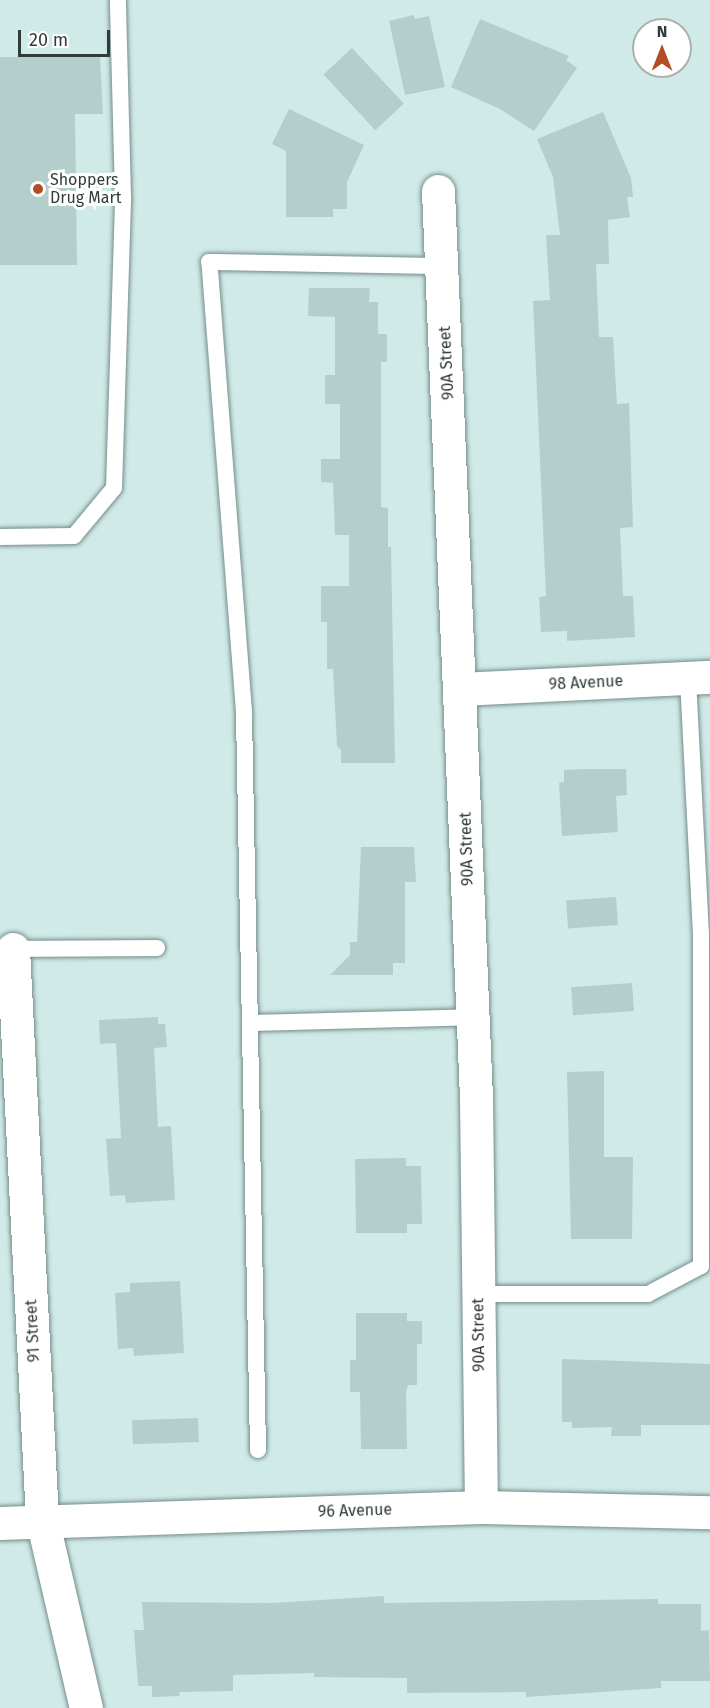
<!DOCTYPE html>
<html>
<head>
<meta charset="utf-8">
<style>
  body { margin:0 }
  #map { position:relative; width:710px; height:1708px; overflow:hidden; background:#d0eae8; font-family:"Fira Sans",sans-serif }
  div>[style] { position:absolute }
  .building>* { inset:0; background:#b4cecc; transform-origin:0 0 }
  .roads { filter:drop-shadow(0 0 2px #758d8b) drop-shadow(0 0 2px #758d8b) }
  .service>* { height:16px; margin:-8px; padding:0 8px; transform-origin:8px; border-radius:8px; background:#fff }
  .minor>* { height:33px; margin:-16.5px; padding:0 16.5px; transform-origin:16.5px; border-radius:16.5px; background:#fff }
  .tertiary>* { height:33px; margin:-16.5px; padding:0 16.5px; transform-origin:16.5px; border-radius:16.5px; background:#fff }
  .dots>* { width:16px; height:16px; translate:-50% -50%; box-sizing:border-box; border:3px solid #fff; border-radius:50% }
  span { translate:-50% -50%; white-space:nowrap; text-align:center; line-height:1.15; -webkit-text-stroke:6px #fff; paint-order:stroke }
  .poi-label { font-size:16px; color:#303b3a }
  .left { translate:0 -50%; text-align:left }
  .street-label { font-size:16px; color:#303b3a }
  .north { position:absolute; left:632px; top:18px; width:60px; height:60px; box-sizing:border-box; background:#fff; border:2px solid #acb1b0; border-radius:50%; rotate:0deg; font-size:16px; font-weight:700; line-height:24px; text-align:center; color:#303b3a }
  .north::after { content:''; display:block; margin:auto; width:21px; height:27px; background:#b34d23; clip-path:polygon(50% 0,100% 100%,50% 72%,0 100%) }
  .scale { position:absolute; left:18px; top:30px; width:92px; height:27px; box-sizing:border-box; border:3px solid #303b3a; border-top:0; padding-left:8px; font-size:18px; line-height:21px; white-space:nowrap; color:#303b3a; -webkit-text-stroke:4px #fff; paint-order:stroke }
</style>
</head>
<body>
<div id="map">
  <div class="building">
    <div style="clip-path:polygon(414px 15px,415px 19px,429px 16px,445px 87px,405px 95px,389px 21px)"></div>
    <div style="clip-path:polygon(480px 19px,569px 56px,566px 60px,577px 68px,534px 131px,500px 109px,451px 87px)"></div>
    <div style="left:352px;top:48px;width:76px;height:39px;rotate:47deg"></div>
    <div style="clip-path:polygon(0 57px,100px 57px,103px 114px,75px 114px,77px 265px,0 265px)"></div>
    <div style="clip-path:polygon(289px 109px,364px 145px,347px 182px,347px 209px,333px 209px,333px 217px,286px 217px,286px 151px,272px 144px)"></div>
    <div style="clip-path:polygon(603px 112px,631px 178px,633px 197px,627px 197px,630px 217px,608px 220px,609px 264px,596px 264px,599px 337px,613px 337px,617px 404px,629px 403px,633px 527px,620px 528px,623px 596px,633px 596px,635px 637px,567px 641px,567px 631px,541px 632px,539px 597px,546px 596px,533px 301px,550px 300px,546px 235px,560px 235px,553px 177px,537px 139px)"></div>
    <div style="clip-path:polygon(309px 288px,370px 288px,369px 302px,378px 302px,378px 334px,387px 334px,387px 362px,381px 362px,381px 507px,388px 508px,388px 547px,391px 547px,395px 763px,341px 763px,341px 750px,337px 746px,333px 669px,327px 669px,327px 622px,321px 622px,321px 586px,349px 586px,349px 535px,335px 535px,333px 483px,321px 482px,321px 459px,340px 459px,340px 404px,325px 404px,325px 375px,335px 375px,335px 317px,308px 316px)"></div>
    <div style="clip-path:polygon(587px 769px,626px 769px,627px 795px,616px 796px,618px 832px,562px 836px,559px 783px,564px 782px,564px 770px)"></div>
    <div style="clip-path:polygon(361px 847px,414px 847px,416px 882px,405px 882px,405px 963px,393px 963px,393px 975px,330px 975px,350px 955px,350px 942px,357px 942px)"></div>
    <div style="left:616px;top:897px;width:28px;height:50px;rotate:86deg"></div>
    <div style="left:632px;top:983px;width:28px;height:61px;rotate:86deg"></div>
    <div style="clip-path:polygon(158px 1017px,158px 1024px,165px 1024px,167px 1047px,154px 1048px,158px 1127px,171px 1126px,175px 1200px,126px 1203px,125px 1195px,110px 1196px,106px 1139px,121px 1138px,116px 1043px,100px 1044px,99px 1020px)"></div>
    <div style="clip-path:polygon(604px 1071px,604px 1157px,633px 1157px,632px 1239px,571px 1239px,567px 1072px)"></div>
    <div style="clip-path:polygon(406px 1158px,406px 1166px,421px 1166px,422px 1224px,407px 1224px,407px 1233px,356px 1233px,355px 1159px)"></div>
    <div style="clip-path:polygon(180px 1281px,184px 1353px,134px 1356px,133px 1348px,118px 1349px,115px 1293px,130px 1292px,130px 1283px)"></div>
    <div style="clip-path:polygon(356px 1313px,407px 1313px,407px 1321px,422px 1321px,422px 1344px,417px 1344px,417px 1385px,408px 1385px,406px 1392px,407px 1449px,361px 1449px,360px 1392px,350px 1392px,350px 1360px,356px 1360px)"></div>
    <div style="clip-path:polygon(562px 1359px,710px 1364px,710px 1425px,641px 1425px,641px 1436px,611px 1436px,612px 1427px,572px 1428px,572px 1422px,562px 1422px)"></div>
    <div style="left:198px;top:1418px;width:24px;height:66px;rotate:88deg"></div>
    <div style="clip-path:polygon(384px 1596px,384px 1603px,658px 1599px,658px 1604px,701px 1604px,701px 1631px,709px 1630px,710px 1681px,661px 1681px,661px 1688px,526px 1697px,526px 1692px,407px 1693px,407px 1678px,314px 1677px,314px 1673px,233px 1675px,233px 1691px,179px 1692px,180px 1696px,152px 1697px,152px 1686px,138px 1686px,134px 1630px,144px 1630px,142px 1602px,272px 1603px)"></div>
  </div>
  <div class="roads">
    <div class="service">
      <div style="left:0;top:537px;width:74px;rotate:-0.8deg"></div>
      <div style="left:74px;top:536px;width:62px;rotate:-50.2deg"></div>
      <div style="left:114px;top:488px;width:291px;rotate:-88.2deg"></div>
      <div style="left:123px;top:197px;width:197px;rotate:-91.5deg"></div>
      <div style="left:7px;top:949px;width:150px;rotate:-0.4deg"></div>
      <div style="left:250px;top:1023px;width:224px;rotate:-1.5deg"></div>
      <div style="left:479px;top:1294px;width:169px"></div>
      <div style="left:648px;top:1294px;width:60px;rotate:-27.8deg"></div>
      <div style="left:701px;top:1266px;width:331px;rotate:-90deg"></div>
      <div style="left:701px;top:935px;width:257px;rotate:-92.9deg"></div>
      <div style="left:258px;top:1450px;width:738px;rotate:-91.09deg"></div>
      <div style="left:244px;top:712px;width:451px;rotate:-94.4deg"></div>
      <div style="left:209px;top:262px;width:233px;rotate:1deg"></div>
    </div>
    <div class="minor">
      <div style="left:438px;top:191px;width:909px;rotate:87.6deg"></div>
      <div style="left:476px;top:1099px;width:408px;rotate:89.3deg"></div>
      <div style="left:461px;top:689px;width:249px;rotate:-2.8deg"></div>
      <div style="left:13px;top:949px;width:571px;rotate:87.09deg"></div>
      <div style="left:42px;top:1519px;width:194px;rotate:76.9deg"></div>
    </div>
    <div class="tertiary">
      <div style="left:0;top:1523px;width:481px;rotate:-1.9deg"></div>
      <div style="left:481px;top:1507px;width:229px;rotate:1.3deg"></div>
    </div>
  </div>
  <div class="dots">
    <div style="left:38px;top:189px;background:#b34d23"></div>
  </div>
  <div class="poi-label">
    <span class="left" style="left:50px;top:189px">Shoppers<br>Drug Mart</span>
  </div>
  <div class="street-label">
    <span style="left:447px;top:363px;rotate:-93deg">90A Street</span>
    <span style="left:586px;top:683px;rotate:-3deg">98 Avenue</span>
    <span style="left:467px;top:849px;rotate:-92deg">90A Street</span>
    <span style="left:33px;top:1331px;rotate:-93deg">91 Street</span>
    <span style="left:479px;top:1335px;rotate:-91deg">90A Street</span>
    <span style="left:355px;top:1511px;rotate:-2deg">96 Avenue</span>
  </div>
  <div class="north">N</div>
  <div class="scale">20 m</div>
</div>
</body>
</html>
